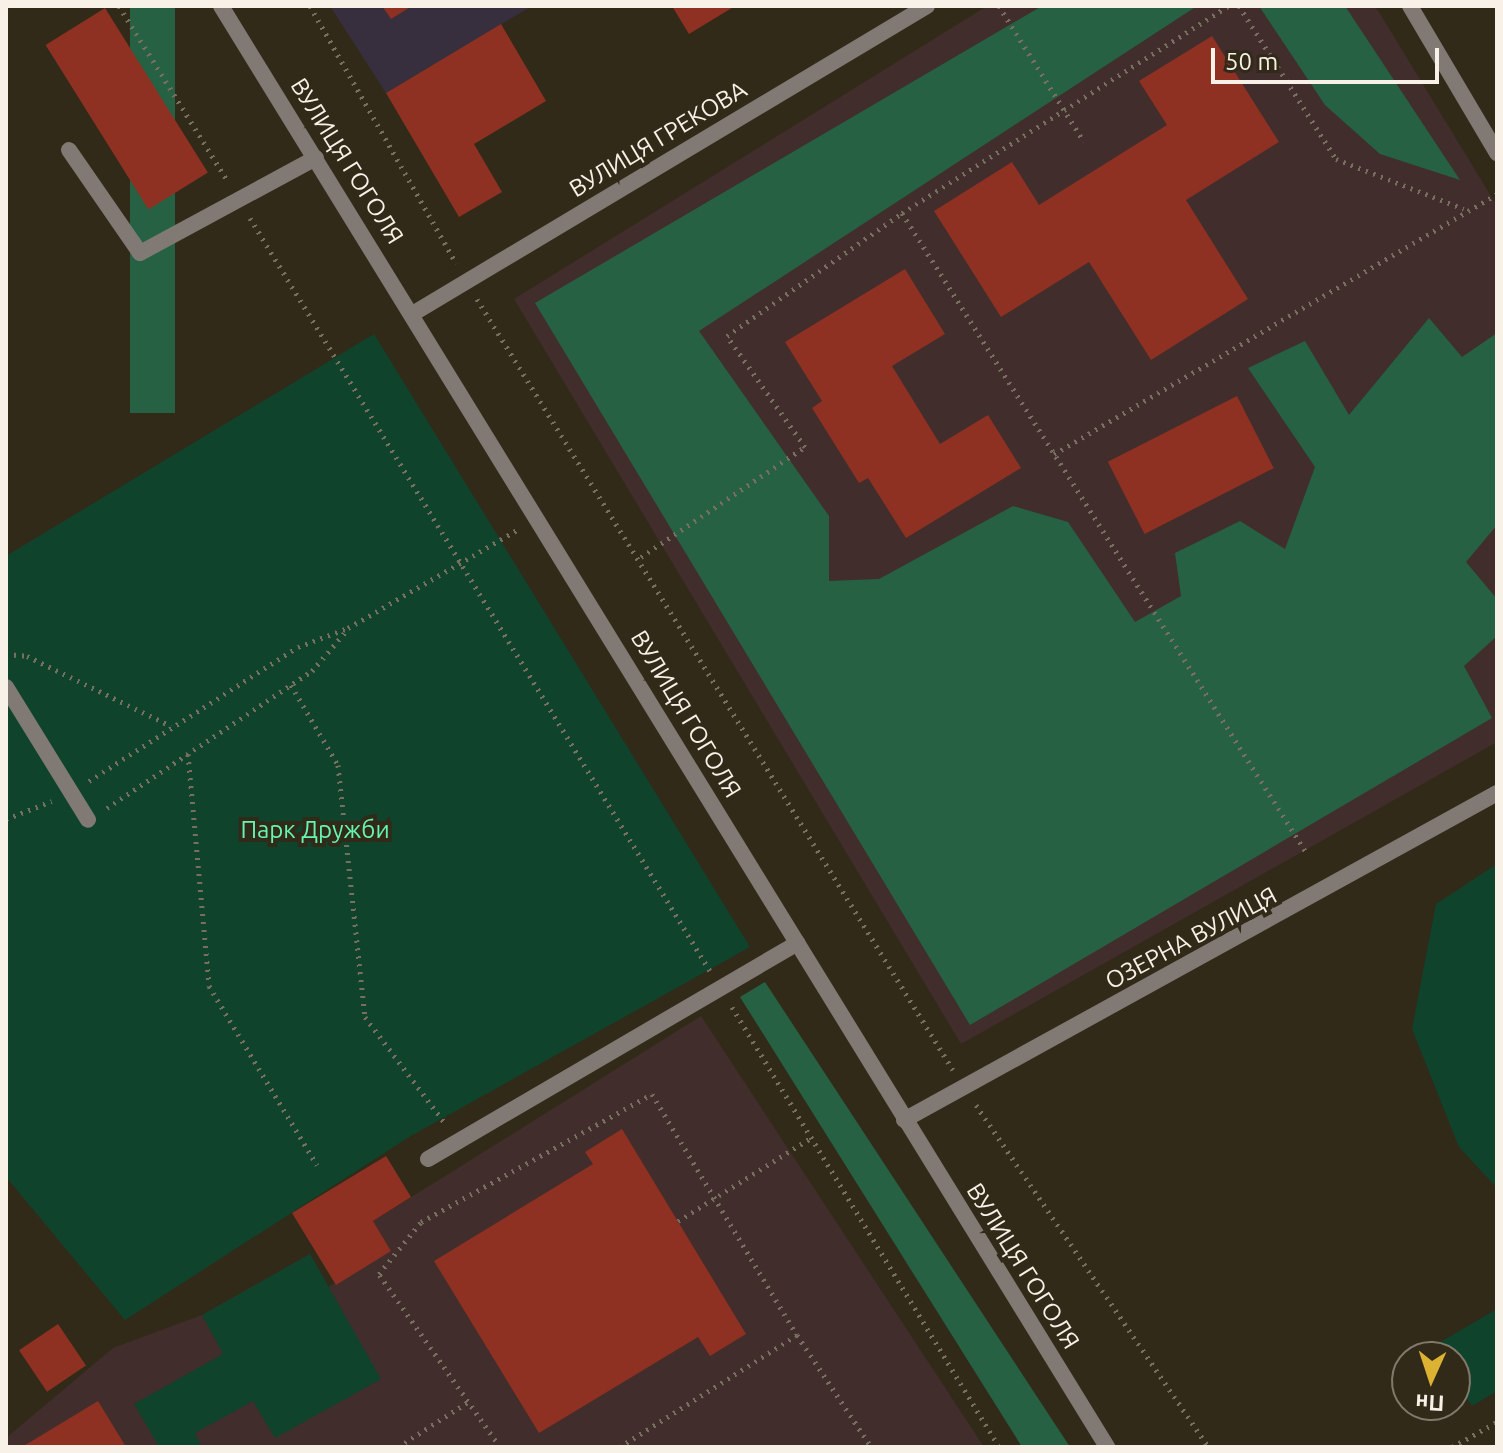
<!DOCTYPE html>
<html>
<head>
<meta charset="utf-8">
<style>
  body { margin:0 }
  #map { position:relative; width:1503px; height:1453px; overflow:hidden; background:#322a19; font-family:Ubuntu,sans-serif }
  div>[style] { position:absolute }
  .industrial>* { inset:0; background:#372f3e }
  .education>* { inset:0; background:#412d2b }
  .green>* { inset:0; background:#0f432c }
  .forest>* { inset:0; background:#266144; transform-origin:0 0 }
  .building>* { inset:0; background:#8e3122; transform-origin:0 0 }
  .path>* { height:5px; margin-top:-2.5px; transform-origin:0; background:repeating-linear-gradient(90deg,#777061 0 2px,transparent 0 8px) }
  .service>* { height:16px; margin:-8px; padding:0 8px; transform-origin:8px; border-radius:8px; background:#817973 }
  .minor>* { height:16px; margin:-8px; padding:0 8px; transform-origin:8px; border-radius:8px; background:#817973 }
  .tertiary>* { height:16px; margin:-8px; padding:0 8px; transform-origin:8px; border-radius:8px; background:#817973 }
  span { translate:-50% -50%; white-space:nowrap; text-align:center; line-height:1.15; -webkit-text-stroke:8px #322a19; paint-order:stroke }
  .street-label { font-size:24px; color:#f7f1e7 }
  .park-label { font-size:24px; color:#64f5b0 }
  .frame { position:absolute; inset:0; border:8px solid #f7f1e7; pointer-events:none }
  .north { position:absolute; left:1391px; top:1341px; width:80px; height:80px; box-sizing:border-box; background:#322a19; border:2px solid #817a6b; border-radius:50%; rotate:183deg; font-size:22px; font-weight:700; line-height:32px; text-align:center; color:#f7f1e7 }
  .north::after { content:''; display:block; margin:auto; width:28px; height:36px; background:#dcb233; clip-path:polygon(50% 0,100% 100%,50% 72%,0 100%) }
  .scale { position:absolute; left:1211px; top:48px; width:228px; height:36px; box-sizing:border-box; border:4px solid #f7f1e7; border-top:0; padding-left:10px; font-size:24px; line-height:28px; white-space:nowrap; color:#f7f1e7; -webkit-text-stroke:6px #322a19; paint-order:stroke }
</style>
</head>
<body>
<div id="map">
  <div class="industrial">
    <div style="clip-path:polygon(330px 6px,532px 6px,386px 93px)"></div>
  </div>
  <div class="education">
    <div style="clip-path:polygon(987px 6px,1374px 6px,1379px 12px,1497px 206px,1497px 742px,961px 1044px,514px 299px)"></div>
    <div style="clip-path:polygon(701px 1016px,984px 1447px,6px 1447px,6px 1438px,113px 1348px,202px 1315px,310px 1254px,328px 1287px,391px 1251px,373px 1221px)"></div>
  </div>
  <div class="green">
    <div style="clip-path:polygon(374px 334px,750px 947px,409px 1137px,125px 1320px,6px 1177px,6px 556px)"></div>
    <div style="clip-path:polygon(1497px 864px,1497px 1188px,1459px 1147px,1412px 1029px,1436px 904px)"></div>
    <div style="clip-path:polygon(310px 1254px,381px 1379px,275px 1438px,253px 1401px,195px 1433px,202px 1447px,159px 1447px,134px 1404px,223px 1354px,202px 1315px)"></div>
    <div style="clip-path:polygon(1497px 1309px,1497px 1391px,1472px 1406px,1455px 1381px,1455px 1357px,1439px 1357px,1432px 1347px)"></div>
  </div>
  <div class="forest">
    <div style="left:130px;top:6px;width:45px;height:407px"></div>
    <div style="clip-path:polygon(1042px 6px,1197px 6px,699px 331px,829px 516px,829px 581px,879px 579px,1013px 506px,1068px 522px,1135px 622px,1181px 596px,1175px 553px,1240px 521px,1285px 549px,1315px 467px,1248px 368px,1305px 341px,1349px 415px,1429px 318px,1462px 357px,1497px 333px,1497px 525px,1466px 562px,1497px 599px,1497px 636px,1464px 666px,1492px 718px,970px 1025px,535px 303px)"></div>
    <div style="clip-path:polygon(1259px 6px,1345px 6px,1460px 180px,1380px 154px,1325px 105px)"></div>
    <div style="clip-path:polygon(765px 982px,1070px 1447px,1022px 1447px,740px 997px)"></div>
  </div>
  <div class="building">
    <div style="clip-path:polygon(382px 6px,412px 6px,391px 19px)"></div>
    <div style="clip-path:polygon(672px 6px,735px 6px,689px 34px)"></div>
    <div style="left:105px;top:8px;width:194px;height:70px;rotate:58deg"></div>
    <div style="clip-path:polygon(501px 24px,546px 101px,474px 144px,502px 192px,459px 217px,386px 93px)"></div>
    <div style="clip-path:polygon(1212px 36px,1279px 142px,1186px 200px,1248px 299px,1151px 360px,1089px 262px,1001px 317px,934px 211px,1012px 162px,1039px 205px,1167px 125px,1139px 81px)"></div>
    <div style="clip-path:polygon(905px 269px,945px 334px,892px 366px,940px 444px,988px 415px,1021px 468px,906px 538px,868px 478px,859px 483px,812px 408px,822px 401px,785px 342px)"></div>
    <div style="left:1237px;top:396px;width:81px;height:145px;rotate:63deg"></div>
    <div style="clip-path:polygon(622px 1129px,746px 1334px,710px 1356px,698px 1337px,539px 1433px,434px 1261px,593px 1164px,585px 1152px)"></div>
    <div style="clip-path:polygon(386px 1156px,411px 1197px,373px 1221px,391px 1251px,336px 1285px,292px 1213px)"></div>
    <div style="left:58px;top:1324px;width:50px;height:47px;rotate:56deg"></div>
    <div style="clip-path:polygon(98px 1401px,126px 1447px,22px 1447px)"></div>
  </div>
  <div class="path">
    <div style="left:119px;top:6px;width:207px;rotate:58.2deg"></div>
    <div style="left:310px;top:6px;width:296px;rotate:60.4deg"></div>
    <div style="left:999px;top:6px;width:160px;rotate:58deg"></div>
    <div style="left:1239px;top:6px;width:181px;rotate:57.6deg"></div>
    <div style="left:1336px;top:159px;width:137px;rotate:21.3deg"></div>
    <div style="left:902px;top:213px;width:758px;rotate:57.71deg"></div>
    <div style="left:250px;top:218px;width:882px;rotate:58.58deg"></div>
    <div style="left:477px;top:299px;width:906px;rotate:58.31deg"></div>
    <div style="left:1054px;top:454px;width:514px;rotate:-30.41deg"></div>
    <div style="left:641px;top:557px;width:197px;rotate:-33.9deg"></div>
    <div style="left:805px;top:447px;width:136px;rotate:-125.1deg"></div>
    <div style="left:727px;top:336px;width:214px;rotate:-35.1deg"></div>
    <div style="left:902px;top:213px;width:386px;rotate:-32.4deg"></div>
    <div style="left:6px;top:654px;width:21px;rotate:5deg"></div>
    <div style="left:27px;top:656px;width:160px;rotate:25.9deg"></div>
    <div style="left:291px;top:685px;width:93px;rotate:59.6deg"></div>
    <div style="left:338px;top:765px;width:253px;rotate:83.9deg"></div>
    <div style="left:365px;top:1017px;width:133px;rotate:53deg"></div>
    <div style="left:188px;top:754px;width:233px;rotate:84.8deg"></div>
    <div style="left:209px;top:986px;width:209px;rotate:58.9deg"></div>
    <div style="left:89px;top:781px;width:248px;rotate:-32.7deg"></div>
    <div style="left:298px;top:647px;width:53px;rotate:-20.8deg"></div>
    <div style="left:348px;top:628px;width:195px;rotate:-30.1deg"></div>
    <div style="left:107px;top:808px;width:247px;rotate:-33.8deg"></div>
    <div style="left:312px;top:671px;width:55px;rotate:-49.4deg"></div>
    <div style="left:6px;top:819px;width:49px;rotate:-21.4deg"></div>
    <div style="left:732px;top:1007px;width:515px;rotate:58.75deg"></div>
    <div style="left:976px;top:1105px;width:413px;rotate:55.8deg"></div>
    <div style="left:678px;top:1221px;width:157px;rotate:-32deg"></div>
    <div style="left:797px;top:1335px;width:134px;rotate:56.5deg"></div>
    <div style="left:398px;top:1447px;width:83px;rotate:-32.7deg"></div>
    <div style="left:500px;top:1447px;width:211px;rotate:-125deg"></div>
    <div style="left:379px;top:1274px;width:67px;rotate:-51.1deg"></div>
    <div style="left:421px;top:1222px;width:264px;rotate:-29deg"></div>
    <div style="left:652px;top:1094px;width:281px;rotate:59deg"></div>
    <div style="left:797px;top:1335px;width:209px;rotate:147.7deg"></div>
    <div style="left:1452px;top:1447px;width:51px;rotate:-29.1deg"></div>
  </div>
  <div class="service">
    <div style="left:69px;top:150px;width:125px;rotate:55.4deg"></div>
    <div style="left:140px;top:253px;width:200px;rotate:-28.4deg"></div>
    <div style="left:6px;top:687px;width:156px;rotate:58.3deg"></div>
    <div style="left:428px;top:1159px;width:428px;rotate:-30.3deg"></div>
  </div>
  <div class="minor">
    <div style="left:1410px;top:6px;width:171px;rotate:59.4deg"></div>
    <div style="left:414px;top:313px;width:598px;rotate:-30.9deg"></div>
  </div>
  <div class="tertiary">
    <div style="left:221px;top:6px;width:1692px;rotate:58.41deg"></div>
    <div style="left:904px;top:1120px;width:677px;rotate:-28.87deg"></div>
  </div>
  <div class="street-label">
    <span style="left:658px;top:139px;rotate:-31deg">ВУЛИЦЯ ГРЕКОВА</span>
    <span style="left:347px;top:161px;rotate:58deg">ВУЛИЦЯ ГОГОЛЯ</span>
    <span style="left:686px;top:714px;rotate:59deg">ВУЛИЦЯ ГОГОЛЯ</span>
    <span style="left:1191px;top:938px;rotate:-28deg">ОЗЕРНА ВУЛИЦЯ</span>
    <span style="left:1023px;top:1266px;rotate:58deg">ВУЛИЦЯ ГОГОЛЯ</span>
  </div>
  <div class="park-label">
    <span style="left:315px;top:830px">Парк Дружби</span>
  </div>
  <div class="frame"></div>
  <div class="north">Пн</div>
  <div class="scale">50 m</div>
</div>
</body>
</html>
